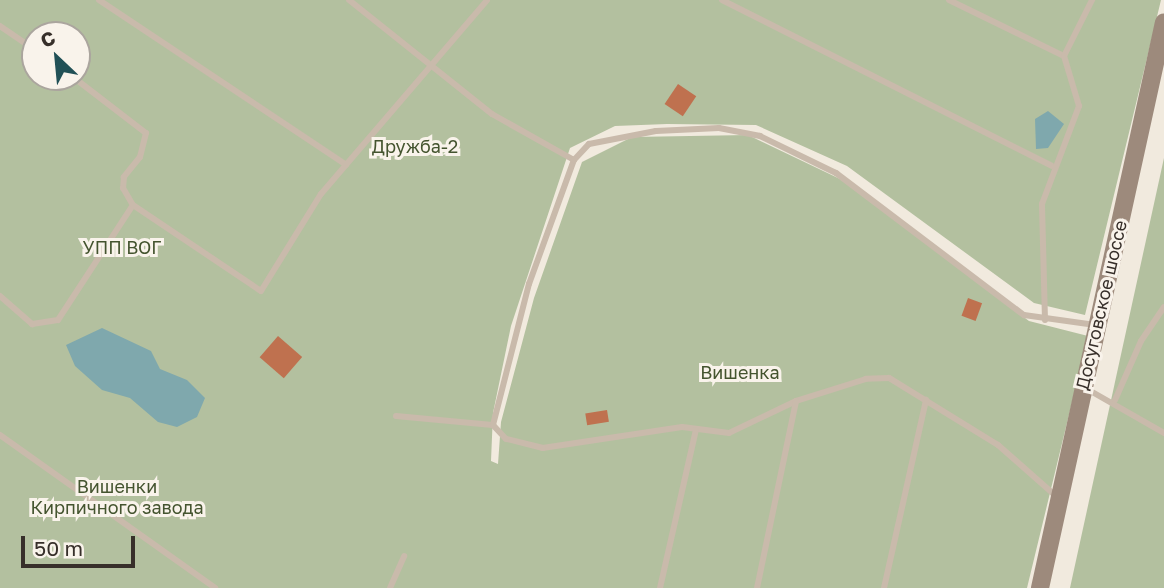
<!DOCTYPE html>
<html>
<head>
<meta charset="utf-8">
<style>
  body { margin:0 }
  #map { position:relative; width:1164px; height:588px; overflow:hidden; background:#f1eade; font-family:"Golos Text",sans-serif }
  div>[style] { position:absolute }
  .green>* { inset:0; background:#b3c09f }
  .water>* { inset:0; background:#7fa8ad }
  .building>* { inset:0; background:#bf714f; transform-origin:0 0 }
  .lane>* { height:6px; margin:-3px; padding:0 3px; transform-origin:3px; border-radius:3px; background:#c9baab }
  .secondary>* { height:18px; margin:-9px; padding:0 9px; transform-origin:9px; border-radius:9px; background:#9d8a7c }
  span { translate:-50% -50%; white-space:nowrap; text-align:center; line-height:1.15; -webkit-text-stroke:6px #f9f3eb; paint-order:stroke }
  .park-label { font-size:18px; color:#44542f }
  .street-label { font-size:18px; color:#372f2a }
  .north { position:absolute; left:21px; top:21px; width:70px; height:70px; box-sizing:border-box; background:#f9f3eb; border:2px solid #aba59e; border-radius:50%; rotate:334deg; font-size:19px; font-weight:700; line-height:28px; text-align:center; color:#372f2a }
  .north::after { content:''; display:block; margin:auto; width:24px; height:32px; background:#215056; clip-path:polygon(50% 0,100% 100%,50% 72%,0 100%) }
  .scale { position:absolute; left:21px; top:536px; width:114px; height:32px; box-sizing:border-box; border:4px solid #372f2a; border-top:0; padding-left:9px; font-size:21px; line-height:24px; white-space:nowrap; color:#372f2a; -webkit-text-stroke:5px #f9f3eb; paint-order:stroke }
</style>
</head>
<body>
<div id="map">
  <div class="green">
    <div style="clip-path:polygon(evenodd,0 0,1161px 0,1085px 315px,1034px 303px,847px 166px,756px 125px,667px 124px,615px 126px,570px 148px,511px 326px,493px 413px,491px 461px,498px 464px,501px 422px,534px 298px,582px 162px,632px 137px,748px 135px,840px 179px,1029px 321px,1088px 336px,1027px 588px,0 588px,0 0,35px 35px,77px 35px,77px 77px,35px 77px,35px 35px)"></div>
    <div style="clip-path:polygon(1164px 158px,1164px 588px,1070px 588px,1141px 263px)"></div>
  </div>
  <div class="water">
    <div style="clip-path:polygon(1048px 111px,1064px 124px,1048px 148px,1036px 149px,1035px 119px)"></div>
    <div style="clip-path:polygon(102px 328px,151px 351px,160px 369px,187px 380px,205px 398px,197px 417px,177px 427px,158px 422px,130px 398px,102px 390px,75px 366px,66px 345px)"></div>
  </div>
  <div class="building">
    <div style="left:678px;top:84px;width:22px;height:24px;rotate:34deg"></div>
    <div style="left:968px;top:298px;width:15px;height:19px;rotate:20deg"></div>
    <div style="left:278px;top:336px;width:32px;height:28px;rotate:41deg"></div>
    <div style="left:607px;top:410px;width:12px;height:22px;rotate:81deg"></div>
  </div>
  <div class="lane">
    <div style="left:99px;top:0;width:297px;rotate:33.7deg"></div>
    <div style="left:349px;top:0;width:183px;rotate:38.6deg"></div>
    <div style="left:492px;top:114px;width:94px;rotate:29.3deg"></div>
    <div style="left:722px;top:0;width:369px;rotate:26.7deg"></div>
    <div style="left:949px;top:0;width:128px;rotate:26deg"></div>
    <div style="left:1064px;top:56px;width:63px;rotate:-63.4deg"></div>
    <div style="left:0;top:26px;width:42px;rotate:34.4deg"></div>
    <div style="left:73px;top:77px;width:92px;rotate:37.5deg"></div>
    <div style="left:146px;top:133px;width:25px;rotate:104deg"></div>
    <div style="left:140px;top:157px;width:26px;rotate:129deg"></div>
    <div style="left:124px;top:177px;width:11px;rotate:95deg"></div>
    <div style="left:123px;top:188px;width:20px;rotate:60deg"></div>
    <div style="left:0;top:296px;width:43px;rotate:41.2deg"></div>
    <div style="left:32px;top:324px;width:26px;rotate:-9deg"></div>
    <div style="left:58px;top:320px;width:137px;rotate:-56.9deg"></div>
    <div style="left:133px;top:205px;width:154px;rotate:33.9deg"></div>
    <div style="left:261px;top:291px;width:114px;rotate:-58.3deg"></div>
    <div style="left:321px;top:194px;width:255px;rotate:-49.4deg"></div>
    <div style="left:1045px;top:320px;width:116px;rotate:-91.5deg"></div>
    <div style="left:1042px;top:204px;width:105px;rotate:-69.3deg"></div>
    <div style="left:1079px;top:106px;width:52px;rotate:-106.7deg"></div>
    <div style="left:1087px;top:389px;width:89px;rotate:29.7deg"></div>
    <div style="left:1115px;top:400px;width:64px;rotate:-66.2deg"></div>
    <div style="left:1141px;top:341px;width:41px;rotate:-55.9deg"></div>
    <div style="left:396px;top:416px;width:97px;rotate:5.3deg"></div>
    <div style="left:0;top:435px;width:264px;rotate:35.4deg"></div>
    <div style="left:1057px;top:497px;width:79px;rotate:-138.6deg"></div>
    <div style="left:998px;top:445px;width:128px;rotate:-148.4deg"></div>
    <div style="left:889px;top:378px;width:23px;rotate:178deg"></div>
    <div style="left:866px;top:379px;width:73px;rotate:162.6deg"></div>
    <div style="left:796px;top:401px;width:74px;rotate:154.5deg"></div>
    <div style="left:729px;top:433px;width:47px;rotate:-172.7deg"></div>
    <div style="left:682px;top:427px;width:141px;rotate:171.4deg"></div>
    <div style="left:543px;top:448px;width:38px;rotate:-166deg"></div>
    <div style="left:506px;top:439px;width:19px;rotate:-133deg"></div>
    <div style="left:493px;top:425px;width:146px;rotate:-75.7deg"></div>
    <div style="left:529px;top:284px;width:132px;rotate:-70.1deg"></div>
    <div style="left:574px;top:160px;width:22px;rotate:-47deg"></div>
    <div style="left:589px;top:144px;width:68px;rotate:-11deg"></div>
    <div style="left:656px;top:131px;width:63px;rotate:-2.7deg"></div>
    <div style="left:719px;top:128px;width:42px;rotate:11deg"></div>
    <div style="left:760px;top:136px;width:85px;rotate:26deg"></div>
    <div style="left:836px;top:173px;width:236px;rotate:37.1deg"></div>
    <div style="left:1024px;top:315px;width:72px;rotate:8deg"></div>
    <div style="left:390px;top:588px;width:35px;rotate:-66deg"></div>
    <div style="left:660px;top:588px;width:162px;rotate:-77.2deg"></div>
    <div style="left:757px;top:588px;width:191px;rotate:-78.2deg"></div>
    <div style="left:884px;top:588px;width:193px;rotate:-77.4deg"></div>
  </div>
  <div class="secondary">
    <div style="left:1040px;top:588px;width:579px;rotate:-77.64deg"></div>
  </div>
  <div class="park-label">
    <span style="left:415px;top:146px">Дружба-2</span>
    <span style="left:122px;top:247px">УПП ВОГ</span>
    <span style="left:740px;top:372px">Вишенка</span>
    <span style="left:117px;top:497px">Вишенки<br>Кирпичного завода</span>
  </div>
  <div class="street-label">
    <span style="left:1101px;top:305px;rotate:-77deg">Досуговское шоссе</span>
  </div>
  <div class="north">С</div>
  <div class="scale">50 m</div>
</div>
</body>
</html>
